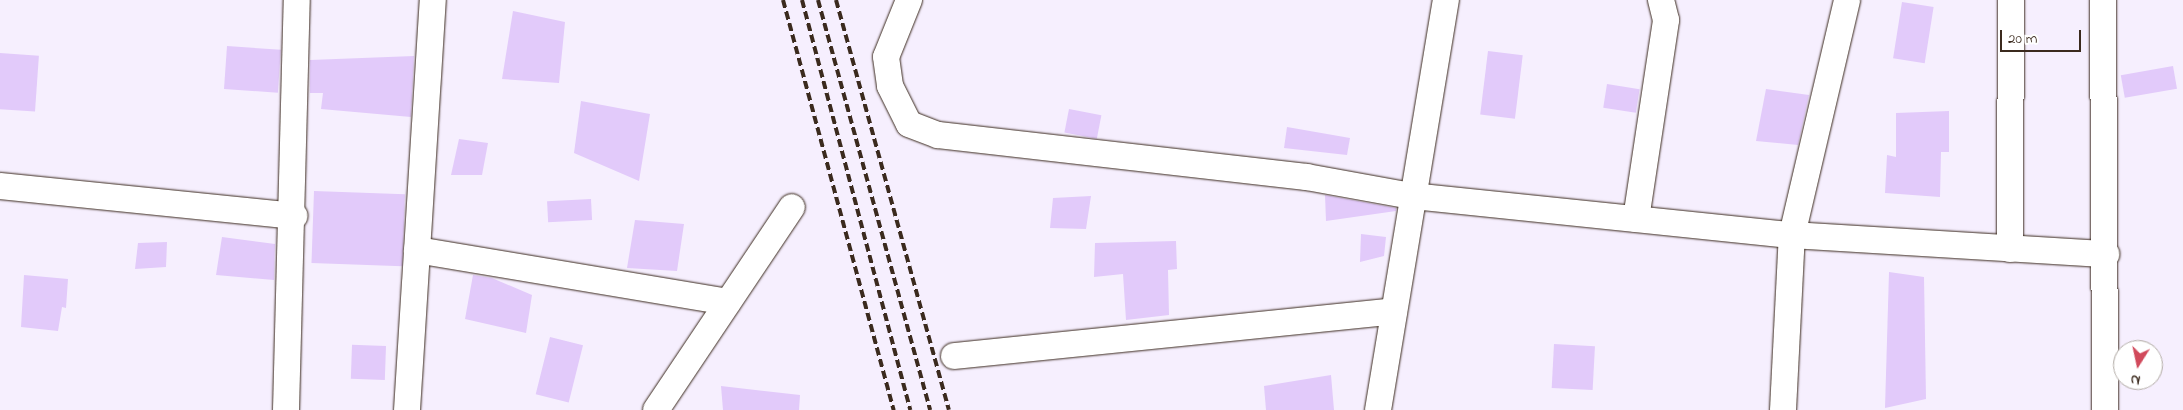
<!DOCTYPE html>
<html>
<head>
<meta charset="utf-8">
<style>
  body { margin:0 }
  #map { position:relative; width:2183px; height:410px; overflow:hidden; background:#f6effe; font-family:"Indie Flower",sans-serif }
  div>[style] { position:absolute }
  .building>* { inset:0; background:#e2cafa; transform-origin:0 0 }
  .roads { filter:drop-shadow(0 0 1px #3b2a1e) drop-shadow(0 0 1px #3b2a1e) }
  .minor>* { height:26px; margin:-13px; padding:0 13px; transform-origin:13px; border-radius:13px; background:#fff }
  .rail>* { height:4px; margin-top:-2px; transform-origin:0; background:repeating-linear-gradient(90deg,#3b2a1e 0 8px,transparent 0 12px) }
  span { translate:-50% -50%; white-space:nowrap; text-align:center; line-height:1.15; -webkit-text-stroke:5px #fff; paint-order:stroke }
  .north { position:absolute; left:2113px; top:340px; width:50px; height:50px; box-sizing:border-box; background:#fff; border:1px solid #b1aaa5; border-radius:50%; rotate:190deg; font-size:14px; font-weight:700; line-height:20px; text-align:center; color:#3b2a1e }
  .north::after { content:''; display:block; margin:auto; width:18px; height:22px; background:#d1495b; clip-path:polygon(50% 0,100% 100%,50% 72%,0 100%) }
  .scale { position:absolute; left:2000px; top:30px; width:81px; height:22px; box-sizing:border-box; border:2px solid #3b2a1e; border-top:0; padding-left:6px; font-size:15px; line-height:18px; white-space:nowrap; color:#3b2a1e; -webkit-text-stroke:4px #fff; paint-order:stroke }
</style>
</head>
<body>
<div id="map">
  <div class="building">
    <div style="left:1902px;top:2px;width:32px;height:57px;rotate:9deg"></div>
    <div style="clip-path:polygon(513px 11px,565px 22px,559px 83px,502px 79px)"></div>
    <div style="left:227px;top:46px;width:54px;height:43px;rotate:4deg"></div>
    <div style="left:1488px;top:51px;width:35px;height:64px;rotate:7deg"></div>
    <div style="left:0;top:53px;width:39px;height:56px;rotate:4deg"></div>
    <div style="clip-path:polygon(414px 56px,411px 117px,321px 109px,323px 93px,310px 93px,310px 60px)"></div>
    <div style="left:2173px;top:66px;width:23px;height:53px;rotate:80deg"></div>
    <div style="left:1607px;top:84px;width:33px;height:24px;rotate:9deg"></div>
    <div style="clip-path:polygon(1766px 89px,1809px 95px,1798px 145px,1756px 141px)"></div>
    <div style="clip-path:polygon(581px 101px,650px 114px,639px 181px,574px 153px)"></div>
    <div style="left:1069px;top:109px;width:33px;height:24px;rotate:11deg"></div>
    <div style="clip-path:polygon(1949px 111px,1949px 152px,1941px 152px,1940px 197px,1885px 193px,1887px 155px,1896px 157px,1896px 113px)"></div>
    <div style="clip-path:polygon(1287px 127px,1350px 138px,1347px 155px,1284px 148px)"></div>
    <div style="clip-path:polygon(459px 139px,488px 143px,482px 175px,451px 175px)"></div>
    <div style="left:314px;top:191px;width:91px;height:72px;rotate:2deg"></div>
    <div style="clip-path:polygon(1325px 195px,1396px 208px,1396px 211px,1326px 221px)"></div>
    <div style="clip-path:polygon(1091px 196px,1086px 229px,1050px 228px,1053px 198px)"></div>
    <div style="left:591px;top:199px;width:21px;height:44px;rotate:87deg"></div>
    <div style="clip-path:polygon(635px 220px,684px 224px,677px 271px,627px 268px)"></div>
    <div style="clip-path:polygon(1361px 234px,1386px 237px,1384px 256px,1360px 262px)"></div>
    <div style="clip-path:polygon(222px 237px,275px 244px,274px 280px,216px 275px)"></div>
    <div style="clip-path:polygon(1176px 241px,1177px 269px,1168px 270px,1169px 315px,1126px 320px,1123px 274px,1094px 277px,1095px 243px)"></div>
    <div style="clip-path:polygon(167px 242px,166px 267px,135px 269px,138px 243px)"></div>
    <div style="clip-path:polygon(1889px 272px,1924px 277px,1926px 399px,1885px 408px)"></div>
    <div style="clip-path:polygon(24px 275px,68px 279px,66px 308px,62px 307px,58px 331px,21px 327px)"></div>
    <div style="clip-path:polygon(473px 275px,492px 278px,532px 295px,526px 333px,465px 319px)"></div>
    <div style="left:550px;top:337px;width:34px;height:59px;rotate:14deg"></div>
    <div style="left:1554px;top:344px;width:41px;height:44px;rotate:3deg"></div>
    <div style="left:386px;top:346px;width:34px;height:34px;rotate:92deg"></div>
    <div style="clip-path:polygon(1331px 375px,1334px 410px,1266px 410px,1264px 386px)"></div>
    <div style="clip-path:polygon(721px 386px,800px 395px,799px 410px,723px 410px)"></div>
  </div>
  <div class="roads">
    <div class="minor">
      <div style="left:909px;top:0;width:61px;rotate:112deg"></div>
      <div style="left:886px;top:57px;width:29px;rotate:82deg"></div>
      <div style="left:890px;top:86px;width:42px;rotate:63.4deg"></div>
      <div style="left:909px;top:124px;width:31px;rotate:21deg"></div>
      <div style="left:938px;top:135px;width:371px;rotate:6.5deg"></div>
      <div style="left:1307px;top:177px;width:107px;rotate:10.3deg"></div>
      <div style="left:1412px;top:196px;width:382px;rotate:5.9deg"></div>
      <div style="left:1792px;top:235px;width:315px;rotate:3.5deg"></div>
      <div style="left:2103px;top:0;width:410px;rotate:89.7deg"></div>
      <div style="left:0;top:186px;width:296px;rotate:5.8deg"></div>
      <div style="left:1636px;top:219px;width:201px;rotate:-81.4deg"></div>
      <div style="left:1666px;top:20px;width:21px;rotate:-104deg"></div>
      <div style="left:2010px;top:249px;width:249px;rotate:-89.8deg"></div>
      <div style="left:417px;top:250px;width:315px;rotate:9.5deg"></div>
      <div style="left:954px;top:356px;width:442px;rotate:-5.8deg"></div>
      <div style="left:286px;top:410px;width:410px;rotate:-88.5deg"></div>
      <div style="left:407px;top:410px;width:411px;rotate:-86.4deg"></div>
      <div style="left:656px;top:410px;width:244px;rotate:-56.2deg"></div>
      <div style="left:1378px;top:410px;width:416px;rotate:-80.6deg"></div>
      <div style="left:1783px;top:410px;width:175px;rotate:-87.1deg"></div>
      <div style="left:1792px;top:235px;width:241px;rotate:-76.8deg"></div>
    </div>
  </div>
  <div class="rail">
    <div style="left:783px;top:0;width:425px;rotate:74.9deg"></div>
    <div style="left:802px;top:0;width:424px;rotate:75.2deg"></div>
    <div style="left:818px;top:0;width:425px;rotate:74.7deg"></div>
    <div style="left:836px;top:0;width:425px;rotate:74.6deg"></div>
  </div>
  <div class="north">N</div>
  <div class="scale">20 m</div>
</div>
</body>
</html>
